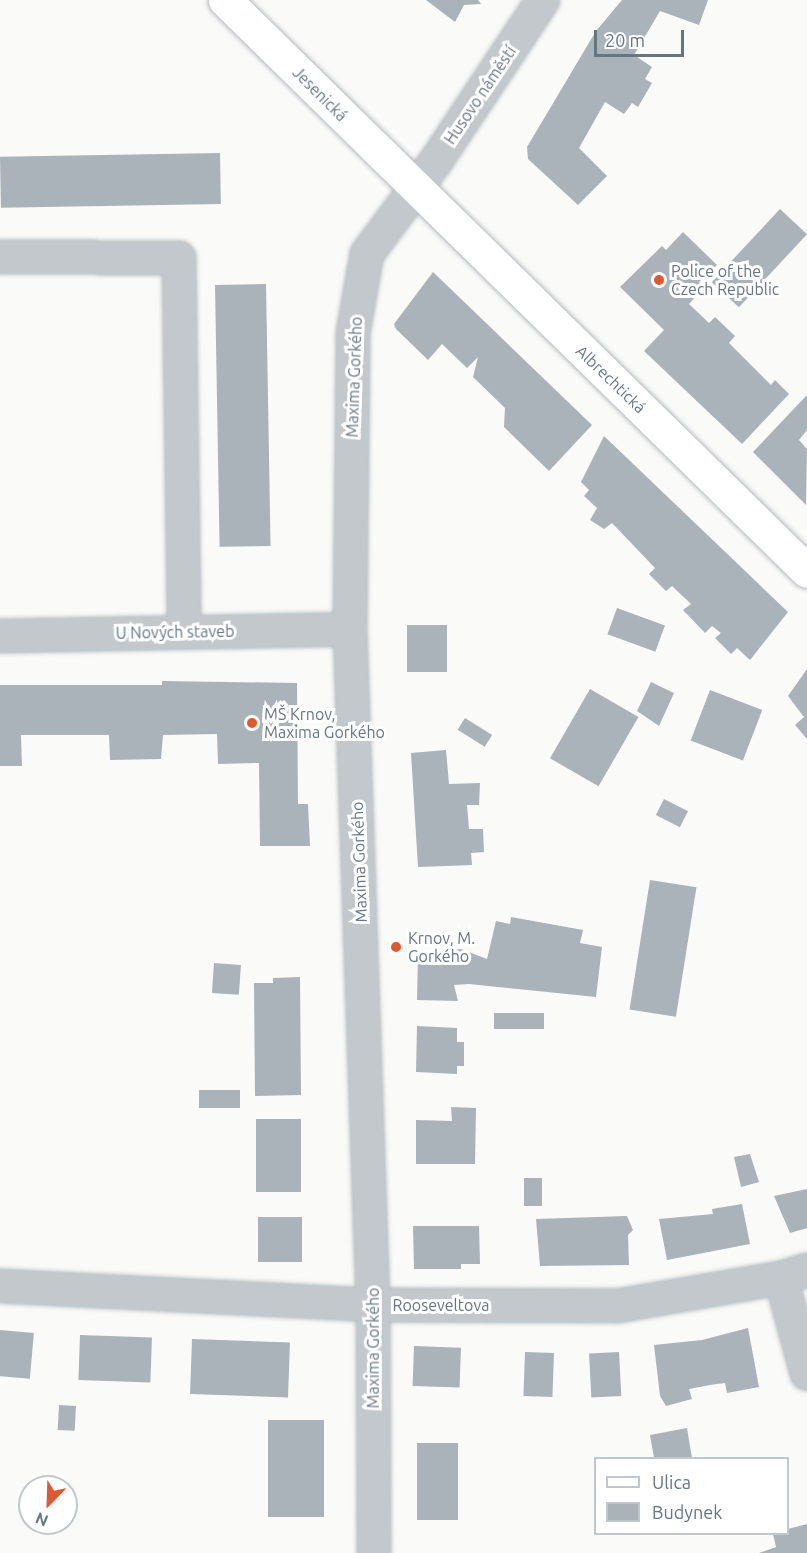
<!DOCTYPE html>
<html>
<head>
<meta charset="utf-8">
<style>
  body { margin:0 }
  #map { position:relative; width:807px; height:1553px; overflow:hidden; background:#fafaf8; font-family:Ubuntu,sans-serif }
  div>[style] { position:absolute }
  .building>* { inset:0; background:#aab3b9; transform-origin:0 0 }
  .roads { filter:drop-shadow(0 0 2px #b3babf) drop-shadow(0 0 2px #b3babf) }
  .minor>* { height:32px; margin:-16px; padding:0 16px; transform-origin:16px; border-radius:16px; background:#c3c8cc }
  .secondary>* { height:33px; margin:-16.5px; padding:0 16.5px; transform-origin:16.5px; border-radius:16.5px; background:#fff }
  .dots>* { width:16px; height:16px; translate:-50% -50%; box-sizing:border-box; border:3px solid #fff; border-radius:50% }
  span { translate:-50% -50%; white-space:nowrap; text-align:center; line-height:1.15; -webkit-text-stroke:6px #fff; paint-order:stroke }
  .street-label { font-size:16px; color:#657683 }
  .poi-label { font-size:16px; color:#657683 }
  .left { translate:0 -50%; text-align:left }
  .legend { position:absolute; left:594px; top:1457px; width:195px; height:78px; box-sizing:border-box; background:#fff; border:2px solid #c1c8cd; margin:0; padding:8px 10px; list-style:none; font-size:18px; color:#657683 }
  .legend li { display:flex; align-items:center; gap:12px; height:30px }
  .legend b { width:30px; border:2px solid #c1c8cd }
  .north { position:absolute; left:18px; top:1475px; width:60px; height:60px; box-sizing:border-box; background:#fff; border:2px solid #c1c8cd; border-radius:50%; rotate:203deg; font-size:16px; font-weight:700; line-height:24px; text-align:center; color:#657683 }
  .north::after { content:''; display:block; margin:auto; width:21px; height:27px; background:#e4572e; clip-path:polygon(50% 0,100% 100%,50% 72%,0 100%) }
  .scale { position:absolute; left:594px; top:30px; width:90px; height:27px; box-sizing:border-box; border:3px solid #657683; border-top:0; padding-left:8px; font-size:18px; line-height:21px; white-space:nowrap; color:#657683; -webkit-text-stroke:4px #fff; paint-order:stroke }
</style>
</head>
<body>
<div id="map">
  <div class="building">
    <div style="clip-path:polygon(426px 0,478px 0,481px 4px,464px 5px,455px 22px)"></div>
    <div style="clip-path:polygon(622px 0,708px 0,699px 25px,660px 11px,634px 55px,652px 67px,645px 79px,652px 83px,638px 107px,632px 103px,624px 114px,605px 102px,579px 148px,607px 176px,578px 205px,528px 159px,527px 147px,596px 31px)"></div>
    <div style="left:220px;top:153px;width:51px;height:220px;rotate:89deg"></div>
    <div style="left:780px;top:209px;width:37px;height:100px;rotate:43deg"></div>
    <div style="clip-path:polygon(683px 232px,717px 265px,699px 282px,704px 287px,689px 304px,709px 323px,715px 317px,735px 336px,729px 343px,771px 385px,775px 380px,789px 394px,742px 444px,644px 351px,664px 330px,620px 287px,662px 246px,666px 250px)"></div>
    <div style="clip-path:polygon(433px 272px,592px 425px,549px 471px,504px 427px,505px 408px,473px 377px,478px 357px,467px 368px,442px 344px,428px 360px,396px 329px,394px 324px)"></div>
    <div style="left:266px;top:284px;width:262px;height:51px;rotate:89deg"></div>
    <div style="clip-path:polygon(807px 395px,807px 430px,799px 440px,807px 449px,806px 505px,753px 452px)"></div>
    <div style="clip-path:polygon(604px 436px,788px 612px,750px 660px,737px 648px,731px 654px,715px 638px,721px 633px,712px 626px,705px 633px,683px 610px,691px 604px,672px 586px,666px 591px,649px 574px,655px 568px,612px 523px,604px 529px,590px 520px,597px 508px,584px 496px,589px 490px,581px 482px)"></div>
    <div style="left:617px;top:608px;width:51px;height:28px;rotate:20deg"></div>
    <div style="left:447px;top:625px;width:47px;height:40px;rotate:90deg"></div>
    <div style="clip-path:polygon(807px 669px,807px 739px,795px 725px,804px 717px,788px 696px)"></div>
    <div style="clip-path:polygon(162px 681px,297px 683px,298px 804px,308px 804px,310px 846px,260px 846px,259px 763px,218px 764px,217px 734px,163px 735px,161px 759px,110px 760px,109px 735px,21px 735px,22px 766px,0 766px,0 685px,162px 685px)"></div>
    <div style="clip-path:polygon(651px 682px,674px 693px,659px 726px,637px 711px)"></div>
    <div style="left:590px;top:689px;width:56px;height:80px;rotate:30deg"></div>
    <div style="left:710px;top:690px;width:56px;height:54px;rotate:21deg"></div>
    <div style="left:465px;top:718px;width:32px;height:14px;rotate:32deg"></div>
    <div style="clip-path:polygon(446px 750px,449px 784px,480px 783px,479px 805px,467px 805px,469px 829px,483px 829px,484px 852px,471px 853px,472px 865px,418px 867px,411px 753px)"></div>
    <div style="left:664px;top:799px;width:27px;height:18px;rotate:27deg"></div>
    <div style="left:650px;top:880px;width:47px;height:131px;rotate:9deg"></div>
    <div style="clip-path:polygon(511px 917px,583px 930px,580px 943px,602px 947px,596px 997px,469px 984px,454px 985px,458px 1001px,417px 1000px,418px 955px,461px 949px,487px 959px,496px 921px,510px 924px)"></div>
    <div style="left:214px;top:963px;width:27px;height:30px;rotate:4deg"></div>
    <div style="clip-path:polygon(300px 977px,301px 1095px,255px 1096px,254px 983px,273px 983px,273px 978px)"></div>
    <div style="left:494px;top:1013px;width:50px;height:16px"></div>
    <div style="clip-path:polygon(417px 1026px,457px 1028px,457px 1042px,464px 1042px,464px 1066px,457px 1066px,457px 1074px,416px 1072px)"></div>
    <div style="left:199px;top:1090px;width:41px;height:18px"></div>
    <div style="clip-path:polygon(451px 1107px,476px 1108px,475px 1164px,416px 1164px,416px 1120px,452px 1121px)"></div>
    <div style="left:256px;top:1119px;width:45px;height:73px"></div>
    <div style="clip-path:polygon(750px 1154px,759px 1182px,741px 1187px,734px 1157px)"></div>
    <div style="left:524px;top:1178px;width:18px;height:28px"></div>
    <div style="clip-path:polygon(807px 1189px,807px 1228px,790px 1233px,774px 1196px)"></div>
    <div style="clip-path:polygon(742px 1204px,750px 1244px,667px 1260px,659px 1219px,713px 1214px,712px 1209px)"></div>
    <div style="clip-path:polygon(627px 1216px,633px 1230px,628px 1235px,629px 1265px,540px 1266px,536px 1219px)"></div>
    <div style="left:258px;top:1217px;width:44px;height:45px"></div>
    <div style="clip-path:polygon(413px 1226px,479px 1226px,480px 1264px,461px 1264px,461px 1269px,414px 1269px)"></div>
    <div style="clip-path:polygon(748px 1328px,759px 1387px,727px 1393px,725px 1383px,710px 1385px,689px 1389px,692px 1399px,666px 1406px,660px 1396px,654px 1345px,702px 1340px)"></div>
    <div style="left:0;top:1330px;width:34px;height:46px;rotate:5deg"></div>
    <div style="left:80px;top:1335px;width:72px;height:45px;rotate:2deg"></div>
    <div style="left:192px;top:1339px;width:98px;height:55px;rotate:2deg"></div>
    <div style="left:414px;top:1346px;width:47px;height:40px;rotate:2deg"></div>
    <div style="left:525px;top:1352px;width:29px;height:44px;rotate:2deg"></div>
    <div style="left:619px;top:1352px;width:44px;height:30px;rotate:87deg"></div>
    <div style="left:59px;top:1405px;width:17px;height:25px;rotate:3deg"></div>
    <div style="left:268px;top:1420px;width:56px;height:97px"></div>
    <div style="clip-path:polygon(687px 1428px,692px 1458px,654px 1458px,650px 1435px)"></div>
    <div style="left:417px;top:1443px;width:41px;height:77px"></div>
    <div style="clip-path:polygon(807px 1524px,807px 1553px,759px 1553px,776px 1547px,773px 1534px,788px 1534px,788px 1529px)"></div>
  </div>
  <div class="roads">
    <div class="minor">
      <div style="left:0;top:257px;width:179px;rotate:0.3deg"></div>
      <div style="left:179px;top:258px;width:374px;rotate:89.2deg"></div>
      <div style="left:0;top:636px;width:350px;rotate:-1.1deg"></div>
      <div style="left:781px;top:1278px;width:99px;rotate:74.8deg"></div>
      <div style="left:0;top:1286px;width:373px;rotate:2.9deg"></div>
      <div style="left:373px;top:1305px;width:244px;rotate:0.2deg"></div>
      <div style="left:617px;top:1306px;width:166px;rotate:-9.7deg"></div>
      <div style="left:781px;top:1278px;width:27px;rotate:-17deg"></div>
      <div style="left:374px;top:1553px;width:248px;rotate:-90.2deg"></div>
      <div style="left:373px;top:1305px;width:676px;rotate:-91.95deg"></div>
      <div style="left:350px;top:629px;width:296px;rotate:-89.4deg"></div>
      <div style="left:353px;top:333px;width:80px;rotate:-80deg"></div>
      <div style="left:367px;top:254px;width:116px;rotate:-53.4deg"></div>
      <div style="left:436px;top:161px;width:193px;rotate:-56.4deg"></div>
    </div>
    <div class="secondary">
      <div style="left:225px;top:0;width:815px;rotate:44.45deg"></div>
    </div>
  </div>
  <div class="dots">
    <div style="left:659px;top:280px;background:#e4572e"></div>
    <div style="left:252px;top:723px;background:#e4572e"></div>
    <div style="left:396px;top:947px;background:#e4572e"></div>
  </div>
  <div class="street-label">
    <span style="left:320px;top:94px;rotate:45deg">Jesenická</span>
    <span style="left:480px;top:95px;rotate:-56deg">Husovo náměstí</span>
    <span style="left:354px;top:377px;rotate:-88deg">Maxima Gorkého</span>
    <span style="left:611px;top:379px;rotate:44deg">Albrechtická</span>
    <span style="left:175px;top:632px;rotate:-1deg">U Nových staveb</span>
    <span style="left:359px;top:862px;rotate:-92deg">Maxima Gorkého</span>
    <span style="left:441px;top:1305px">Rooseveltova</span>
    <span style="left:373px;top:1348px;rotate:-90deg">Maxima Gorkého</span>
  </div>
  <div class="poi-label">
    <span class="left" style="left:671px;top:280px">Police of the<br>Czech Republic</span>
    <span class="left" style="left:264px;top:723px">MŠ Krnov,<br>Maxima Gorkého</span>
    <span class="left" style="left:408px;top:947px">Krnov, M.<br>Gorkého</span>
  </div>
  <ul class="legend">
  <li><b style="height:8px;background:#fff"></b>Ulica</li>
  <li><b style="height:16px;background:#aab3b9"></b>Budynek</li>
  </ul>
  <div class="north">N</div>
  <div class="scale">20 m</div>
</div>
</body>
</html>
